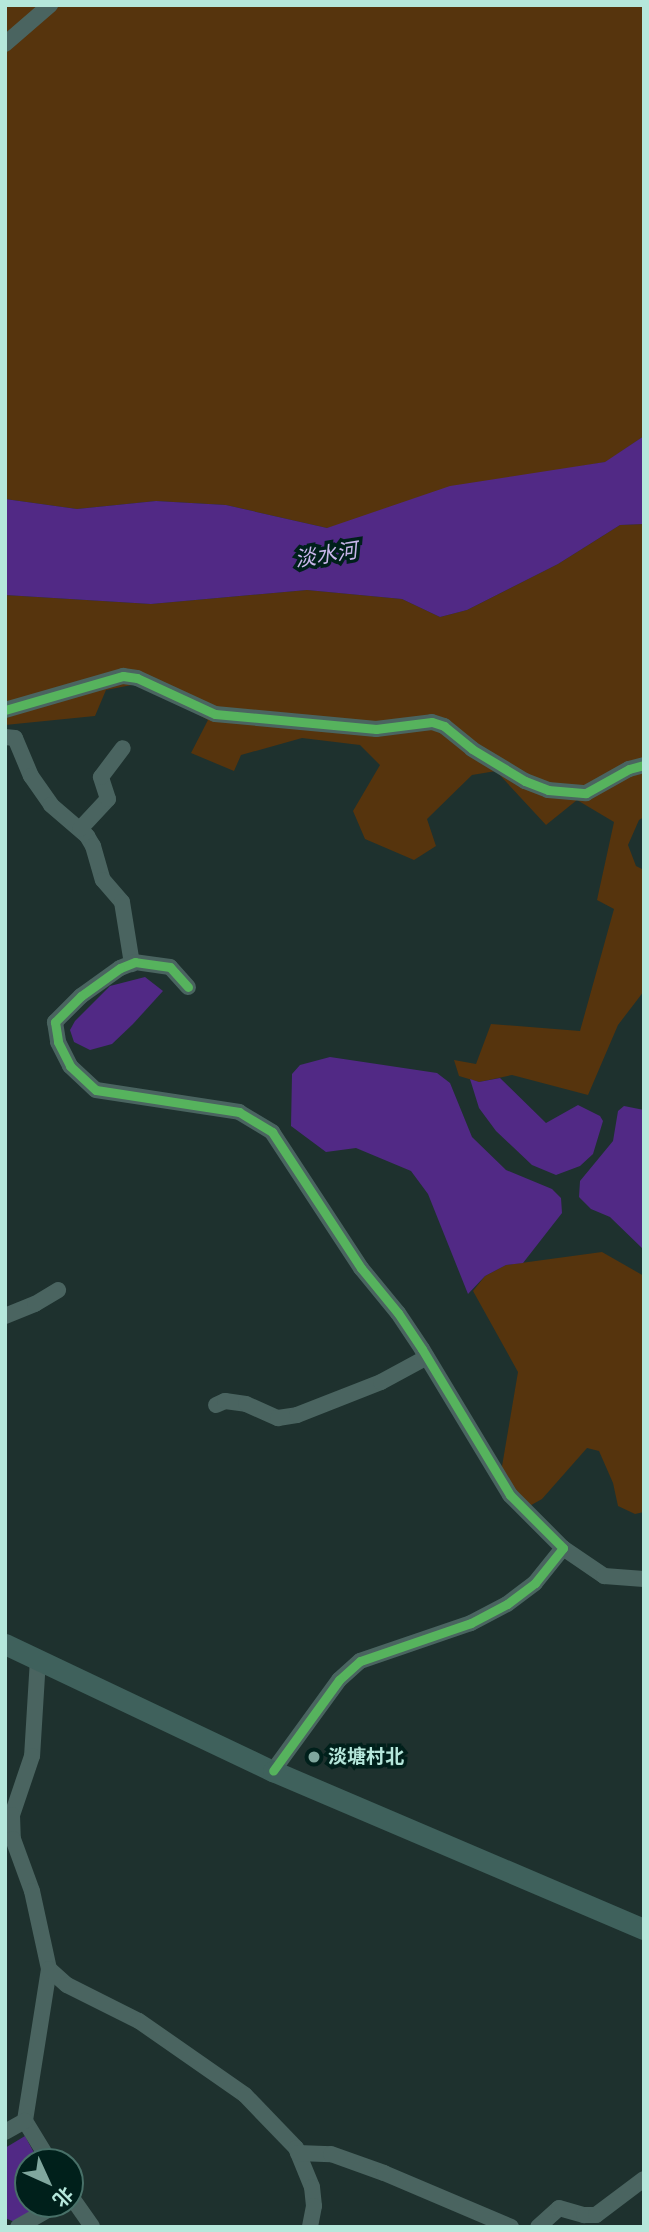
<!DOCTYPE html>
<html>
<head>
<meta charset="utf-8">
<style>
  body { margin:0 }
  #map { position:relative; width:649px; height:2232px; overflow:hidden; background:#1e312e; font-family:Jost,"Noto Sans SC",sans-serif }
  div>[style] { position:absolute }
  .green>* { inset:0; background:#56340d }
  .water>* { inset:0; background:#512985 }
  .street>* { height:16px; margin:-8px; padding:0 8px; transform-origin:8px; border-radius:8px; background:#4a6460 }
  .secondary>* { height:21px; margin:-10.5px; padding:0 10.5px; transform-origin:10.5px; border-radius:10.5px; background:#3f615c }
  .cycleway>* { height:9px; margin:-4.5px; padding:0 4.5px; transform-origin:4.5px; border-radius:4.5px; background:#56b35d }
  .dots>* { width:19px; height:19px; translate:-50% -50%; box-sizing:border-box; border:4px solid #00201b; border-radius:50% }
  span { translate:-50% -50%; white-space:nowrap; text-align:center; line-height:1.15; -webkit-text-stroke:7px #00201b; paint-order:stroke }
  .poi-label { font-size:19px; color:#b5e7db; font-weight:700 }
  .left { translate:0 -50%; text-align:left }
  .water-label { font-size:21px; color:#c8b6eb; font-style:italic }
  .frame { position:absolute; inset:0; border:7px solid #b5e7db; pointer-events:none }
  .north { position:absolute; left:14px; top:2148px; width:70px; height:70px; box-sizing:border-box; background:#00201b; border:2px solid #487068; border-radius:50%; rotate:135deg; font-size:19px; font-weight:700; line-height:28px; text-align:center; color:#b5e7db }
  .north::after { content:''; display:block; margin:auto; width:24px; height:32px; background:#80a79e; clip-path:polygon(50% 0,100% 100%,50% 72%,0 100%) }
</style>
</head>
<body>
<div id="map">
  <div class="green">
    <div style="clip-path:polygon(5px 5px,644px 5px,644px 436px,606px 462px,565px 469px,327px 528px,226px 505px,156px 501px,77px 509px,5px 499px)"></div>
    <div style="clip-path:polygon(644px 524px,644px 817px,639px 820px,628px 845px,636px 866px,644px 870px,644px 991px,618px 1025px,588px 1095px,512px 1075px,479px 1082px,459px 1076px,454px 1060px,476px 1064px,491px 1024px,580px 1031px,614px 909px,597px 900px,614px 822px,577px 800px,546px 825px,496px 771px,472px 775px,427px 819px,436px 846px,414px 860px,365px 839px,353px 811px,380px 765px,360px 745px,302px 738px,241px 755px,234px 771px,191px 753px,208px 720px,142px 683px,106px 690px,95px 716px,5px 725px,5px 595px,151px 604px,307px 590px,402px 599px,440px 617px,467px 610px,558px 564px,620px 525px)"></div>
    <div style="clip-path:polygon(602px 1252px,644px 1276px,644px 1512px,635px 1514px,618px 1506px,613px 1483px,599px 1451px,587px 1448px,542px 1499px,517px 1513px,499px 1484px,518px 1372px,473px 1291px,485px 1276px,506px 1265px)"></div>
  </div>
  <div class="water">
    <div style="clip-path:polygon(644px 436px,644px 524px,620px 525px,558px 564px,467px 610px,440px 617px,402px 599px,307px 590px,151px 604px,5px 595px,5px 499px,77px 509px,156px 501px,226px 505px,327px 528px,450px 486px,605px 462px)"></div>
    <div style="clip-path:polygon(145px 977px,163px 991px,133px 1024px,112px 1044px,90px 1050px,74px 1042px,70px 1030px,75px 1021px,110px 986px)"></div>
    <div style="clip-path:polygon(330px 1057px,437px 1073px,450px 1083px,472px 1137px,506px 1170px,552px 1189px,561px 1198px,562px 1213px,523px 1263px,506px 1265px,485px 1276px,468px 1294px,428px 1194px,411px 1171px,356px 1148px,326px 1152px,291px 1126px,292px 1074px,300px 1065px)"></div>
    <div style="clip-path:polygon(500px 1078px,546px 1123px,578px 1105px,600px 1116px,603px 1121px,593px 1154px,580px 1166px,556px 1175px,532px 1165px,496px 1131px,479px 1108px,470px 1079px,479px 1082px)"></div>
    <div style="clip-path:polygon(624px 1106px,644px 1110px,644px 1250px,610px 1217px,591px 1209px,579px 1197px,580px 1181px,613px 1141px,618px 1111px)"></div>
    <div style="clip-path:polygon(25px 2136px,39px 2162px,28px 2162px,28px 2204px,45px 2204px,17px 2223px,5px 2218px,5px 2148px)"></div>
  </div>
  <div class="street">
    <div style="left:5px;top:44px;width:60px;rotate:-40.9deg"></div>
    <div style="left:5px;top:710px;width:123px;rotate:-16.1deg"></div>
    <div style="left:123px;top:676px;width:14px;rotate:8deg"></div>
    <div style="left:137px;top:678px;width:86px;rotate:24.8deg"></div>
    <div style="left:215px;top:714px;width:162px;rotate:5.3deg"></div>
    <div style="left:376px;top:729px;width:56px;rotate:-7.1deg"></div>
    <div style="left:432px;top:722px;width:13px;rotate:18deg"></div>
    <div style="left:444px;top:726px;width:36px;rotate:39deg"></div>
    <div style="left:472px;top:749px;width:62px;rotate:31.1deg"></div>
    <div style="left:525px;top:781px;width:25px;rotate:21deg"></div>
    <div style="left:548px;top:790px;width:38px;rotate:5deg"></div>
    <div style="left:586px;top:793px;width:49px;rotate:-29.2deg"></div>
    <div style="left:629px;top:769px;width:16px;rotate:-15deg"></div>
    <div style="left:5px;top:737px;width:10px;rotate:6deg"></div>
    <div style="left:15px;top:738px;width:41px;rotate:67.2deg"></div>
    <div style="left:31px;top:776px;width:35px;rotate:55deg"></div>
    <div style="left:51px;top:805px;width:48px;rotate:40.7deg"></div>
    <div style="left:87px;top:836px;width:12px;rotate:59deg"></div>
    <div style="left:93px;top:846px;width:35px;rotate:74deg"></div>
    <div style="left:103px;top:880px;width:29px;rotate:49deg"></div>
    <div style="left:122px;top:902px;width:63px;rotate:80.8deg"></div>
    <div style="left:80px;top:829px;width:41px;rotate:-47deg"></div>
    <div style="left:108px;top:799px;width:23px;rotate:-108deg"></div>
    <div style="left:101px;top:777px;width:36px;rotate:-53deg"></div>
    <div style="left:188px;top:987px;width:27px;rotate:-132deg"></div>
    <div style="left:170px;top:967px;width:35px;rotate:-172deg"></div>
    <div style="left:135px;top:962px;width:16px;rotate:158deg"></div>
    <div style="left:120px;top:968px;width:48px;rotate:144.3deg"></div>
    <div style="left:81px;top:996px;width:37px;rotate:135deg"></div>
    <div style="left:55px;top:1022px;width:20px;rotate:81deg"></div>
    <div style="left:58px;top:1042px;width:27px;rotate:63deg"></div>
    <div style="left:70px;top:1066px;width:35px;rotate:43deg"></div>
    <div style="left:96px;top:1090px;width:145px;rotate:8.7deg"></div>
    <div style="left:239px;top:1112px;width:39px;rotate:31deg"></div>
    <div style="left:272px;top:1132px;width:163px;rotate:56.8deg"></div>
    <div style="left:361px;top:1268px;width:58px;rotate:50.6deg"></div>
    <div style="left:398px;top:1313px;width:43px;rotate:56.3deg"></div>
    <div style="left:422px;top:1349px;width:170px;rotate:58.9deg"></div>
    <div style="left:510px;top:1495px;width:75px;rotate:45deg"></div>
    <div style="left:563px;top:1548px;width:45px;rotate:128.7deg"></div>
    <div style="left:535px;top:1583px;width:35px;rotate:143deg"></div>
    <div style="left:507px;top:1604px;width:41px;rotate:152.2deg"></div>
    <div style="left:471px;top:1623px;width:117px;rotate:161.1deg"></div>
    <div style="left:360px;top:1661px;width:28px;rotate:138deg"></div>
    <div style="left:339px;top:1680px;width:112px;rotate:126deg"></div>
    <div style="left:5px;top:1316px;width:32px;rotate:-22deg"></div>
    <div style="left:35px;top:1304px;width:27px;rotate:-31deg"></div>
    <div style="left:216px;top:1405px;width:10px;rotate:-24deg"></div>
    <div style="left:225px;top:1401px;width:21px;rotate:8deg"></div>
    <div style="left:246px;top:1404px;width:35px;rotate:24deg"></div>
    <div style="left:278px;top:1418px;width:19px;rotate:-9deg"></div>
    <div style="left:297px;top:1415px;width:90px;rotate:-21.4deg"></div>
    <div style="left:381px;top:1382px;width:52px;rotate:-28.5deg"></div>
    <div style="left:563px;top:1548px;width:50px;rotate:34.3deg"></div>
    <div style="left:604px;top:1576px;width:40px;rotate:4.3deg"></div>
    <div style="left:38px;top:1659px;width:97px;rotate:93.5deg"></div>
    <div style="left:32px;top:1756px;width:62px;rotate:108.7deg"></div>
    <div style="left:12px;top:1815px;width:24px;rotate:88deg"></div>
    <div style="left:13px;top:1839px;width:55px;rotate:69.9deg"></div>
    <div style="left:32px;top:1891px;width:80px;rotate:77.7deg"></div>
    <div style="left:49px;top:1969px;width:154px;rotate:99deg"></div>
    <div style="left:25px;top:2121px;width:48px;rotate:58.6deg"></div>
    <div style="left:49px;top:1969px;width:24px;rotate:42deg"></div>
    <div style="left:67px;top:1985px;width:80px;rotate:26.6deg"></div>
    <div style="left:139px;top:2021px;width:129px;rotate:34.9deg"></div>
    <div style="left:245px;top:2095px;width:74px;rotate:46.1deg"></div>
    <div style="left:296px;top:2148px;width:42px;rotate:67.7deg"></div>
    <div style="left:312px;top:2187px;width:19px;rotate:84deg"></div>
    <div style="left:314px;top:2206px;width:21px;rotate:101deg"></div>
    <div style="left:5px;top:2132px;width:23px;rotate:-29deg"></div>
    <div style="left:298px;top:2153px;width:33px;rotate:2deg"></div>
    <div style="left:331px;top:2154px;width:56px;rotate:19.7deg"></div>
    <div style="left:384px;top:2173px;width:138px;rotate:23deg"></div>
    <div style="left:70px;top:2195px;width:38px;rotate:55deg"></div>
    <div style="left:18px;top:2227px;width:46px;rotate:-29.9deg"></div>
    <div style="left:538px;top:2227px;width:28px;rotate:-42deg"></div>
    <div style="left:559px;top:2208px;width:26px;rotate:16deg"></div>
    <div style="left:584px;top:2215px;width:12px"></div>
    <div style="left:596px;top:2215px;width:60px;rotate:-36.9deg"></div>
  </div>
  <div class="secondary">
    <div style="left:5px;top:1644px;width:297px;rotate:25.4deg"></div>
    <div style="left:273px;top:1771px;width:403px;rotate:23.1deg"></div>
  </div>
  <div class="cycleway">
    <div style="left:5px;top:710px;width:123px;rotate:-16.1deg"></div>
    <div style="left:123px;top:676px;width:14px;rotate:8deg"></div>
    <div style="left:137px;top:678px;width:86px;rotate:24.8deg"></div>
    <div style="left:215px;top:714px;width:162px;rotate:5.3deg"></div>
    <div style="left:376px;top:729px;width:56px;rotate:-7.1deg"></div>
    <div style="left:432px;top:722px;width:13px;rotate:18deg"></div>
    <div style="left:444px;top:726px;width:36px;rotate:39deg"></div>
    <div style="left:472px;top:749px;width:62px;rotate:31.1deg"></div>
    <div style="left:525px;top:781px;width:25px;rotate:21deg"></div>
    <div style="left:548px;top:790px;width:38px;rotate:5deg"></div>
    <div style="left:586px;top:793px;width:49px;rotate:-29.2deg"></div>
    <div style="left:629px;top:769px;width:16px;rotate:-15deg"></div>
    <div style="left:188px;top:987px;width:27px;rotate:-132deg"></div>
    <div style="left:170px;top:967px;width:35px;rotate:-172deg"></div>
    <div style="left:135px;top:962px;width:16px;rotate:158deg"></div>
    <div style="left:120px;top:968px;width:48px;rotate:144.3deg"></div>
    <div style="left:81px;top:996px;width:37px;rotate:135deg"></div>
    <div style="left:55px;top:1022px;width:20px;rotate:81deg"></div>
    <div style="left:58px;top:1042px;width:27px;rotate:63deg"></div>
    <div style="left:70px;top:1066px;width:35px;rotate:43deg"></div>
    <div style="left:96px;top:1090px;width:145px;rotate:8.7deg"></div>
    <div style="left:239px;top:1112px;width:39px;rotate:31deg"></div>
    <div style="left:272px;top:1132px;width:163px;rotate:56.8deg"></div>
    <div style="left:361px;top:1268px;width:58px;rotate:50.6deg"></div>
    <div style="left:398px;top:1313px;width:43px;rotate:56.3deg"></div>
    <div style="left:422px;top:1349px;width:170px;rotate:58.9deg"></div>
    <div style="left:510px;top:1495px;width:75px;rotate:45deg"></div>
    <div style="left:563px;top:1548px;width:45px;rotate:128.7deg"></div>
    <div style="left:535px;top:1583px;width:35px;rotate:143deg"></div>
    <div style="left:507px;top:1604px;width:41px;rotate:152.2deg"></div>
    <div style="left:471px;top:1623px;width:117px;rotate:161.1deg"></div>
    <div style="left:360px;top:1661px;width:28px;rotate:138deg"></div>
    <div style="left:339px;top:1680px;width:112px;rotate:126deg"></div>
  </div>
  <div class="dots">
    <div style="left:314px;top:1757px;background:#80a79e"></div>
  </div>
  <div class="poi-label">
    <span class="left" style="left:328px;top:1757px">淡塘村北</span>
  </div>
  <div class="water-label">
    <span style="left:326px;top:555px;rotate:-9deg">淡水河</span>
  </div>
  <div class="frame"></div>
  <div class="north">北</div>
</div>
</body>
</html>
